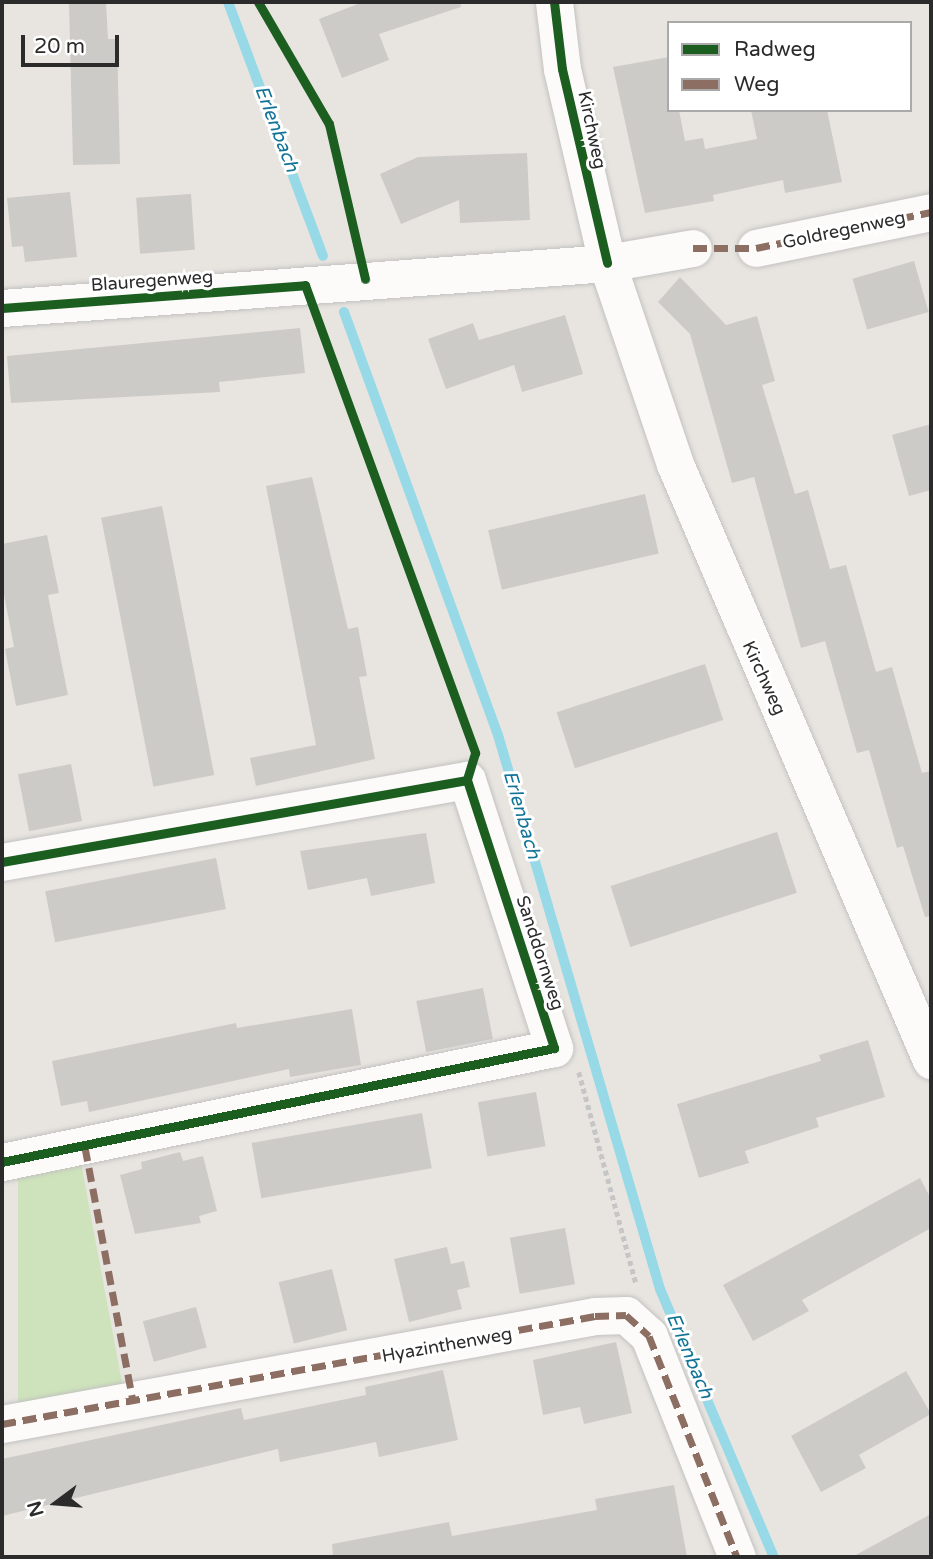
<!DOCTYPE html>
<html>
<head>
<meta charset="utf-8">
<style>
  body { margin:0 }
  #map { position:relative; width:933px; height:1559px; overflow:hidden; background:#e8e5e0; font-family:"Varela Round",sans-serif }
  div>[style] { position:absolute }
  .green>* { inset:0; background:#cee3bb }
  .stream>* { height:10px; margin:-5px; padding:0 5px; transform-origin:5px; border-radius:5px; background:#97d9e7 }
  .building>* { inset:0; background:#cdcbc7; transform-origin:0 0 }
  .path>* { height:4.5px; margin-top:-2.25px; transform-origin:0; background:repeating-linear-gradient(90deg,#c6c6c6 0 5px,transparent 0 8.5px) }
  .roads { filter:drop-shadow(0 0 2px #c2c2c1) drop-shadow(0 0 2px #c2c2c1) }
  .street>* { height:37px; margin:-18.5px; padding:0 18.5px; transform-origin:18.5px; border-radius:18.5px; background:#fcfbfa }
  .quiet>* { height:7px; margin-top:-3.5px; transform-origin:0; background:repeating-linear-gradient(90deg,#8d6e63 0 14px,transparent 0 21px) }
  .cycleway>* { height:9px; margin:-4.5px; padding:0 4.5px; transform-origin:4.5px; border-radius:4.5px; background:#1b5e20 }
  span { translate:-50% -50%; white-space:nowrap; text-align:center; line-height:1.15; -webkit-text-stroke:6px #fff; paint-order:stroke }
  .street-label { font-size:18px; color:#2b2b2b }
  .water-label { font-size:19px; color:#127497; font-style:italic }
  .frame { position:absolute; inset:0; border:4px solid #2b2b2b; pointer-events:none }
  .legend { position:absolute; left:667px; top:21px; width:245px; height:91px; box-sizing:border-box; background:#fff; border:2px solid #aaa; margin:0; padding:9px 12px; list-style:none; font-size:21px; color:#2b2b2b }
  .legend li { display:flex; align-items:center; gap:14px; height:35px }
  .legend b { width:35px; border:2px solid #aaa }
  .north { position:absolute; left:21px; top:1468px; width:70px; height:70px; -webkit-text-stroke:5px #fff; paint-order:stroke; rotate:254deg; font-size:19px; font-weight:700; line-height:28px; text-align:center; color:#2b2b2b }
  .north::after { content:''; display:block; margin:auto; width:24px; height:32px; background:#2b2b2b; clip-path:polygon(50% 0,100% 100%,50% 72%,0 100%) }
  .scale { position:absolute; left:21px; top:35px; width:98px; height:32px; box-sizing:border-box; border:4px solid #2b2b2b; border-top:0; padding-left:9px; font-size:21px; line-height:24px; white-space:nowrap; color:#2b2b2b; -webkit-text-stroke:5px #fff; paint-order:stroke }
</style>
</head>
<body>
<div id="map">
  <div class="green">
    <div style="clip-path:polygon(81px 1163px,123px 1388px,18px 1408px,18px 1175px)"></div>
  </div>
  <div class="stream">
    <div style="left:228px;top:2px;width:271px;rotate:69.5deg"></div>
    <div style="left:344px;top:312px;width:450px;rotate:70deg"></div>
    <div style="left:498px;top:735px;width:577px;rotate:73.7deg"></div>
    <div style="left:660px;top:1289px;width:291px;rotate:67deg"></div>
  </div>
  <div class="building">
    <div style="clip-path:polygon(69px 2px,106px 2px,108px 39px,117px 39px,120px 164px,73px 165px)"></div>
    <div style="clip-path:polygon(363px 2px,460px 2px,461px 7px,379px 34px,389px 60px,342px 78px,319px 19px)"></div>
    <div style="clip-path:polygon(669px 57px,669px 110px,679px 110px,685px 141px,703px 138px,705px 149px,757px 139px,751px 110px,827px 110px,842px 182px,785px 193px,783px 180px,713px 195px,714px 201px,645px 213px,613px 67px)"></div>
    <div style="clip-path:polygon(527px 153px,530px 220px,460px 223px,459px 200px,401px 224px,380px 174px,418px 157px)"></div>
    <div style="clip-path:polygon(70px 192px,77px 257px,25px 262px,23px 246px,12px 247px,7px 198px)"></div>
    <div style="left:191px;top:194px;width:56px;height:55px;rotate:86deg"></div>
    <div style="left:914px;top:261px;width:53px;height:64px;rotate:74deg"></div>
    <div style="clip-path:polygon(680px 277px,726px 325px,757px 316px,775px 381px,762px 385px,795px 494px,808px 490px,830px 569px,846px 565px,876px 672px,892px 667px,922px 773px,931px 771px,931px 916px,925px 917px,903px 846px,897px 848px,869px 750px,857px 753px,825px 641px,801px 648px,754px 477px,732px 483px,690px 334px,658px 302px)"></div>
    <div style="clip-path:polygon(565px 315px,583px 374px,522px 392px,514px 365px,446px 389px,428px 339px,473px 323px,479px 340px)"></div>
    <div style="clip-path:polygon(300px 328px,305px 373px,219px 382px,220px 392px,11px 403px,7px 356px)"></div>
    <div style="clip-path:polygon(931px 424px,931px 490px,909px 496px,892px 435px)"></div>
    <div style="clip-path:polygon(312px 477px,348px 629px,358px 627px,367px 676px,359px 677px,375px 759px,256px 786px,250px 758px,316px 745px,266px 486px)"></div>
    <div style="left:645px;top:494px;width:61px;height:161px;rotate:77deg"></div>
    <div style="left:162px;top:506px;width:274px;height:62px;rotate:79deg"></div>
    <div style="clip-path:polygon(47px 535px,59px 593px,48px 595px,68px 695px,16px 706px,5px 649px,14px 647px,2px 584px,2px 544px)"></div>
    <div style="left:705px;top:664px;width:59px;height:156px;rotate:72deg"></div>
    <div style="left:71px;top:764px;width:58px;height:54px;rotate:79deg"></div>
    <div style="left:777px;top:832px;width:64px;height:175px;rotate:72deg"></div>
    <div style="clip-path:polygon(426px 833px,435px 883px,371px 896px,367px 878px,308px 890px,300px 851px)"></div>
    <div style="left:216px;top:858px;width:52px;height:174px;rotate:79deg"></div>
    <div style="left:483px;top:988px;width:52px;height:68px;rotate:79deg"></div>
    <div style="clip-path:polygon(352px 1009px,361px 1065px,290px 1077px,289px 1069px,89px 1112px,87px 1101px,61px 1106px,52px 1061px,236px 1023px,237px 1028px)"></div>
    <div style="clip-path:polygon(868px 1040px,885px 1097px,816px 1118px,819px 1127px,745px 1151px,749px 1163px,699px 1178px,677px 1104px,821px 1061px,819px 1055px)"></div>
    <div style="left:536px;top:1092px;width:55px;height:59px;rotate:80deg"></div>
    <div style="left:422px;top:1113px;width:56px;height:173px;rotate:80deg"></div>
    <div style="clip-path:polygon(180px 1152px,183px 1161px,203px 1156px,217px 1211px,199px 1216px,201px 1223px,135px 1234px,120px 1175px,142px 1169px,141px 1162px)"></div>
    <div style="clip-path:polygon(920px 1178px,931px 1199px,931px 1228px,802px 1300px,809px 1311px,753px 1341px,723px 1285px)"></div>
    <div style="left:565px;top:1228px;width:57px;height:56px;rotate:80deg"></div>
    <div style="clip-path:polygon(447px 1247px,451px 1264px,464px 1261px,470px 1287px,457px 1290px,462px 1309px,409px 1322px,394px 1259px)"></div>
    <div style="left:332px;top:1269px;width:63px;height:55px;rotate:76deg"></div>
    <div style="left:196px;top:1307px;width:42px;height:55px;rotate:75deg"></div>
    <div style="clip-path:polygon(616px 1342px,632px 1413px,584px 1424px,580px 1407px,543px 1415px,533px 1360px)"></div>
    <div style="clip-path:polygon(443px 1370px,458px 1440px,379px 1457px,376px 1442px,280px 1462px,278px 1449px,2px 1516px,2px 1459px,241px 1408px,244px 1420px,366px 1395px,365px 1387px)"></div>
    <div style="clip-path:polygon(906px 1371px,931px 1414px,859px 1455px,866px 1468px,821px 1492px,791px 1436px)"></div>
    <div style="clip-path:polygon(674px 1485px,687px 1557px,333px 1557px,332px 1544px,449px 1522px,452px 1536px,597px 1510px,595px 1499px)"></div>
    <div style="clip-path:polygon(931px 1514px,931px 1557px,852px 1557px)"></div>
  </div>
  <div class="path">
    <div style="left:579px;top:1072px;width:219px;rotate:74.9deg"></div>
  </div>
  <div class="roads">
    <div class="street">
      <div style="left:554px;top:2px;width:67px;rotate:83.2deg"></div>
      <div style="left:562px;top:69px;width:199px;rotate:76.9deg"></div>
      <div style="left:607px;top:263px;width:212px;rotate:71.3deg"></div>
      <div style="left:675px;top:464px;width:649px;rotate:66.76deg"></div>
      <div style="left:756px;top:248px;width:179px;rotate:-11.6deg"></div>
      <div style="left:2px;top:308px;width:607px;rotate:-4.25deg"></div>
      <div style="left:607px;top:263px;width:87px;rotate:-9.9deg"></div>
      <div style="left:2px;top:862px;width:472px;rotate:-10deg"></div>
      <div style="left:467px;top:780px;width:282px;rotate:72deg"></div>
      <div style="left:554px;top:1048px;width:564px;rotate:168.33deg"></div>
      <div style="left:2px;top:1424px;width:603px;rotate:-10.32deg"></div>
      <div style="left:595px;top:1316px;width:31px;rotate:-2deg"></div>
      <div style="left:626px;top:1315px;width:31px;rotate:42deg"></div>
      <div style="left:649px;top:1336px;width:238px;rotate:68.3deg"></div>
    </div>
  </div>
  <div class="quiet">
    <div style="left:693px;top:248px;width:63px"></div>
    <div style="left:756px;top:248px;width:179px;rotate:-11.6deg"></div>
    <div style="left:85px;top:1147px;width:259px;rotate:79.3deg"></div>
    <div style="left:2px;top:1424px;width:603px;rotate:-10.32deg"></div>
    <div style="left:595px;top:1316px;width:31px;rotate:-2deg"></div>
    <div style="left:626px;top:1315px;width:31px;rotate:42deg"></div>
    <div style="left:649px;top:1336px;width:238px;rotate:68.3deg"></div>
  </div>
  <div class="cycleway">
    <div style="left:258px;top:2px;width:141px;rotate:59.8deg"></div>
    <div style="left:329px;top:124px;width:159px;rotate:76.9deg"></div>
    <div style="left:554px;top:2px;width:67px;rotate:83.2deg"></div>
    <div style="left:562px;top:69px;width:199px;rotate:76.9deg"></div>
    <div style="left:2px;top:308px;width:304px;rotate:-4.3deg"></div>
    <div style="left:305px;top:285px;width:498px;rotate:70deg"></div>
    <div style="left:475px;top:753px;width:28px;rotate:107deg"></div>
    <div style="left:2px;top:862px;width:472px;rotate:-10deg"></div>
    <div style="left:467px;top:780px;width:282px;rotate:72deg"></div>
    <div style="left:554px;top:1048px;width:564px;rotate:168.33deg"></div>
  </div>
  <div class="street-label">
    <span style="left:592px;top:130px;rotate:78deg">Kirchweg</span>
    <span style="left:844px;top:230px;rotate:-12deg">Goldregenweg</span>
    <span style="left:152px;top:281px;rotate:-4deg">Blauregenweg</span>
    <span style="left:764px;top:678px;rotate:65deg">Kirchweg</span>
    <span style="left:540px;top:953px;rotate:72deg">Sanddornweg</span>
    <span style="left:447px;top:1345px;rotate:-10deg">Hyazinthenweg</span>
  </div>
  <div class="water-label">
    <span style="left:276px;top:129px;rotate:69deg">Erlenbach</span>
    <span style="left:521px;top:815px;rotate:74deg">Erlenbach</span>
    <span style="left:689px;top:1356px;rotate:67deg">Erlenbach</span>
  </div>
  <div class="frame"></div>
  <ul class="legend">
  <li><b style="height:9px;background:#1b5e20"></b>Radweg</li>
  <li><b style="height:9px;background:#8d6e63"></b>Weg</li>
  </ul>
  <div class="north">N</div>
  <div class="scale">20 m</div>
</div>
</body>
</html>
